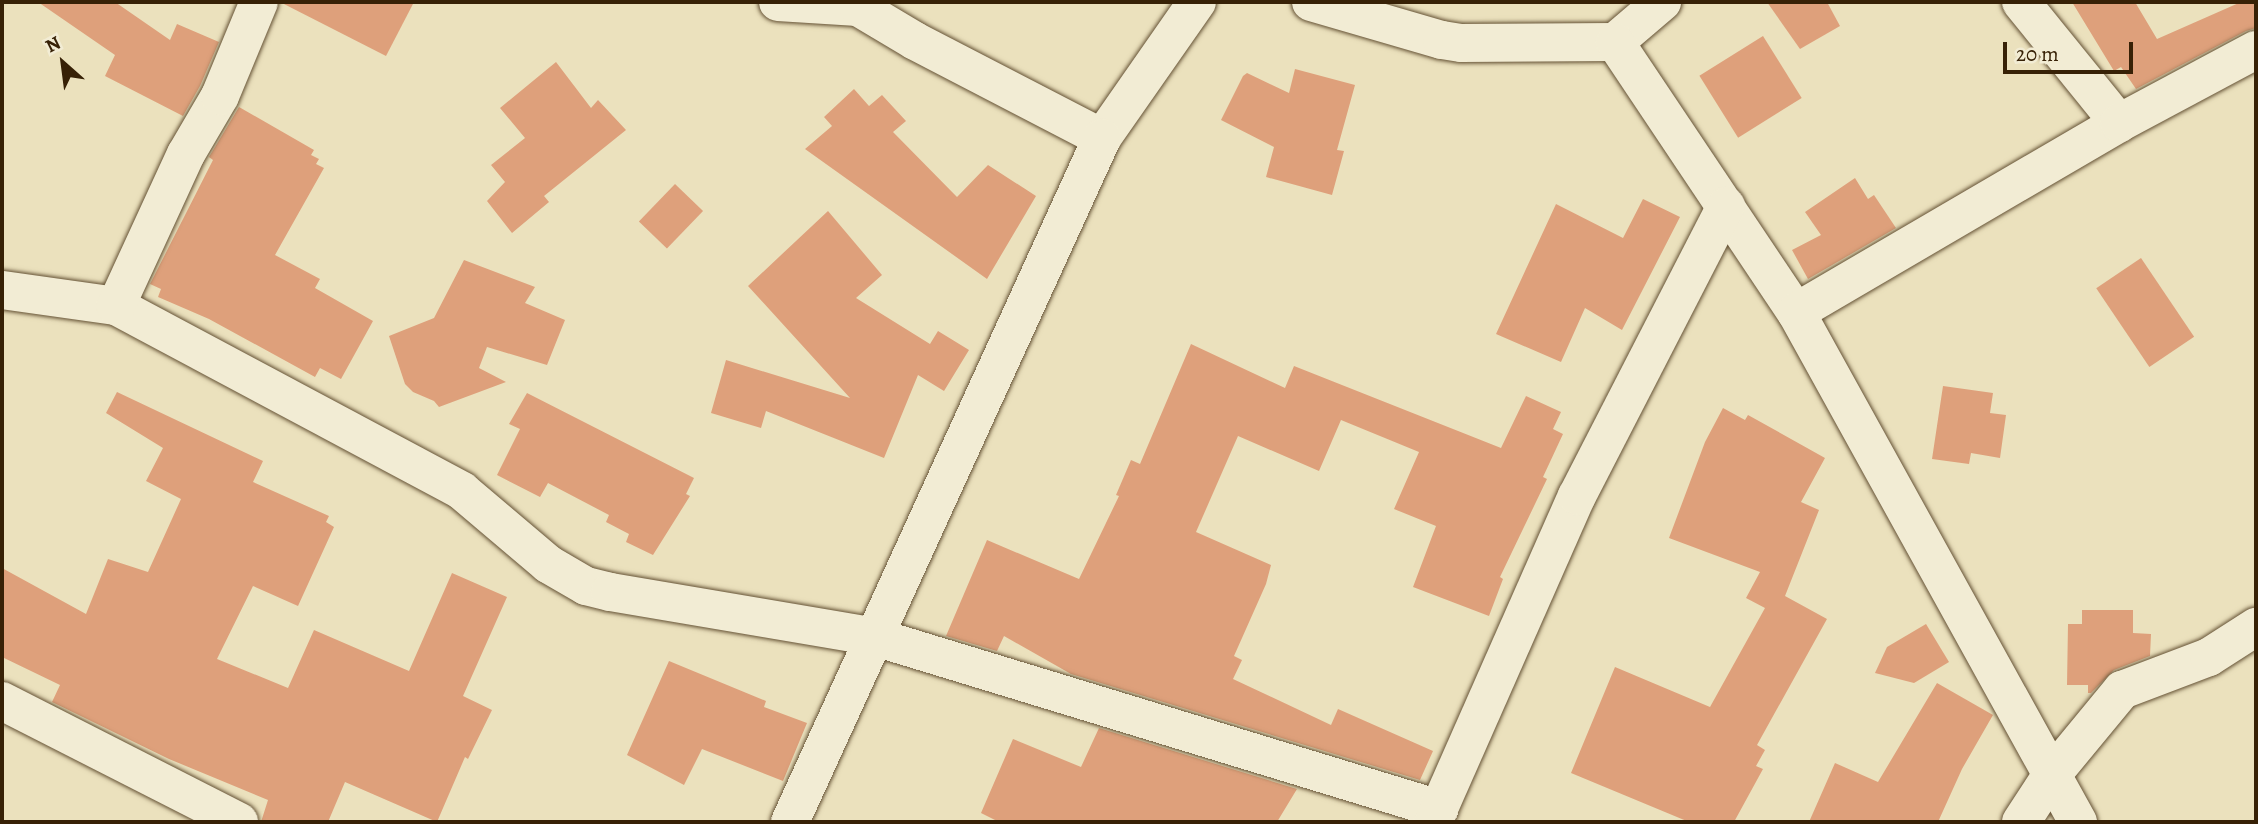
<!DOCTYPE html>
<html>
<head>
<meta charset="utf-8">
<style>
  body { margin:0 }
  #map { position:relative; width:2258px; height:824px; overflow:hidden; background:#ebe1bd; font-family:Alegreya,serif }
  div>[style] { position:absolute }
  .building>* { inset:0; background:#dea07b; transform-origin:0 0 }
  .roads { filter:drop-shadow(0 0 2px #645134) drop-shadow(0 0 2px #645134) }
  .minor>* { height:38px; margin:-19px; padding:0 19px; transform-origin:19px; border-radius:19px; background:#f2ecd4 }
  span { translate:-50% -50%; white-space:nowrap; text-align:center; line-height:1.15; -webkit-text-stroke:5px #f2ecd4; paint-order:stroke }
  .frame { position:absolute; inset:0; border:4px solid #372106; pointer-events:none }
  .north { position:absolute; left:28px; top:28px; width:70px; height:70px; -webkit-text-stroke:5px #f2ecd4; paint-order:stroke; rotate:332deg; font-size:19px; font-weight:700; line-height:28px; text-align:center; color:#372106 }
  .north::after { content:''; display:block; margin:auto; width:24px; height:32px; background:#372106; clip-path:polygon(50% 0,100% 100%,50% 72%,0 100%) }
  .scale { position:absolute; left:2003px; top:42px; width:130px; height:32px; box-sizing:border-box; border:4px solid #372106; border-top:0; padding-left:9px; font-size:21px; line-height:24px; white-space:nowrap; color:#372106; -webkit-text-stroke:5px #f2ecd4; paint-order:stroke }
</style>
</head>
<body>
<div id="map">
  <div class="building">
    <div style="clip-path:polygon(38px 2px,115px 2px,170px 40px,177px 24px,219px 42px,200px 86px,183px 116px,105px 76px,115px 55px)"></div>
    <div style="clip-path:polygon(280px 2px,414px 2px,386px 56px)"></div>
    <div style="clip-path:polygon(1767px 2px,1827px 2px,1840px 26px,1800px 49px)"></div>
    <div style="clip-path:polygon(2072px 2px,2135px 2px,2157px 39px,2241px 2px,2256px 2px,2256px 28px,2246px 31px,2136px 89px,2121px 67px,2114px 71px)"></div>
    <div style="left:1763px;top:36px;width:73px;height:75px;rotate:58deg"></div>
    <div style="clip-path:polygon(556px 62px,591px 108px,598px 100px,626px 130px,544px 196px,549px 202px,512px 233px,487px 201px,505px 182px,491px 165px,525px 138px,500px 108px)"></div>
    <div style="clip-path:polygon(1295px 69px,1355px 85px,1337px 150px,1344px 151px,1332px 195px,1266px 177px,1274px 147px,1221px 120px,1243px 76px,1247px 73px,1289px 93px)"></div>
    <div style="clip-path:polygon(854px 89px,869px 106px,882px 95px,906px 121px,893px 132px,957px 197px,988px 165px,1036px 196px,987px 279px,805px 149px,832px 126px,824px 117px)"></div>
    <div style="clip-path:polygon(239px 107px,314px 150px,311px 155px,319px 159px,316px 164px,324px 168px,275px 255px,320px 279px,315px 288px,373px 321px,341px 379px,320px 368px,315px 377px,209px 319px,158px 297px,161px 289px,150px 284px,213px 160px,209px 157px)"></div>
    <div style="clip-path:polygon(1855px 178px,1868px 199px,1874px 195px,1896px 228px,1808px 279px,1792px 250px,1821px 235px,1805px 212px)"></div>
    <div style="left:675px;top:184px;width:39px;height:52px;rotate:44deg"></div>
    <div style="clip-path:polygon(1643px 199px,1680px 217px,1622px 330px,1585px 308px,1561px 362px,1496px 334px,1556px 204px,1623px 238px)"></div>
    <div style="clip-path:polygon(828px 211px,882px 275px,856px 298px,930px 344px,938px 331px,969px 350px,944px 391px,918px 375px,884px 458px,766px 411px,761px 428px,711px 413px,726px 360px,850px 398px,748px 286px)"></div>
    <div style="left:2141px;top:258px;width:95px;height:54px;rotate:56deg"></div>
    <div style="clip-path:polygon(464px 260px,535px 287px,525px 303px,565px 320px,547px 365px,487px 347px,479px 368px,506px 382px,439px 407px,434px 401px,413px 392px,405px 384px,389px 336px,434px 318px)"></div>
    <div style="clip-path:polygon(1191px 344px,1285px 388px,1294px 366px,1501px 448px,1526px 396px,1561px 412px,1553px 429px,1563px 434px,1543px 477px,1547px 479px,1500px 577px,1503px 579px,1489px 616px,1413px 587px,1436px 526px,1394px 509px,1419px 452px,1341px 420px,1319px 471px,1238px 436px,1196px 532px,1271px 565px,1266px 584px,1234px 656px,1242px 660px,1233px 679px,1331px 725px,1338px 709px,1433px 751px,1420px 780px,1071px 674px,1004px 636px,997px 651px,946px 636px,987px 540px,1079px 579px,1119px 496px,1116px 495px,1131px 460px,1140px 464px)"></div>
    <div style="clip-path:polygon(1943px 386px,1993px 393px,1990px 413px,2006px 415px,2000px 458px,1971px 453px,1969px 464px,1932px 459px)"></div>
    <div style="clip-path:polygon(117px 392px,263px 461px,253px 482px,329px 516px,326px 522px,334px 527px,298px 606px,253px 586px,217px 659px,288px 688px,314px 630px,409px 671px,452px 573px,507px 597px,463px 696px,492px 710px,468px 759px,465px 757px,437px 822px,345px 782px,328px 822px,261px 822px,268px 800px,169px 759px,52px 702px,60px 685px,2px 657px,2px 568px,86px 614px,108px 559px,148px 572px,181px 499px,146px 481px,163px 448px,106px 413px)"></div>
    <div style="clip-path:polygon(527px 393px,694px 478px,686px 494px,690px 496px,653px 555px,626px 542px,629px 534px,606px 522px,609px 515px,548px 483px,540px 497px,497px 475px,520px 429px,509px 424px)"></div>
    <div style="clip-path:polygon(1723px 408px,1745px 420px,1748px 415px,1825px 458px,1801px 502px,1819px 510px,1785px 596px,1827px 619px,1757px 745px,1765px 750px,1756px 766px,1763px 769px,1734px 822px,1689px 822px,1571px 773px,1615px 667px,1710px 707px,1765px 608px,1746px 598px,1760px 572px,1669px 538px,1705px 442px)"></div>
    <div style="clip-path:polygon(2082px 610px,2133px 610px,2133px 633px,2151px 634px,2150px 656px,2114px 670px,2091px 693px,2088px 693px,2088px 685px,2067px 685px,2068px 624px,2082px 624px)"></div>
    <div style="clip-path:polygon(1926px 624px,1949px 662px,1914px 683px,1875px 673px,1887px 647px)"></div>
    <div style="clip-path:polygon(669px 661px,766px 701px,764px 707px,807px 723px,783px 781px,702px 749px,684px 785px,627px 755px)"></div>
    <div style="clip-path:polygon(1937px 683px,1993px 715px,1962px 769px,1938px 822px,1809px 822px,1835px 763px,1878px 782px)"></div>
    <div style="clip-path:polygon(1099px 728px,1297px 789px,1277px 822px,999px 822px,981px 813px,1013px 739px,1081px 767px)"></div>
  </div>
  <div class="roads">
    <div class="minor">
      <div style="left:778px;top:2px;width:80px;rotate:3.6deg"></div>
      <div style="left:858px;top:7px;width:66px;rotate:30.8deg"></div>
      <div style="left:915px;top:41px;width:211px;rotate:27.4deg"></div>
      <div style="left:1102px;top:138px;width:166px;rotate:-55.1deg"></div>
      <div style="left:1311px;top:2px;width:136px;rotate:16.2deg"></div>
      <div style="left:1442px;top:40px;width:19px;rotate:9deg"></div>
      <div style="left:1461px;top:43px;width:154px;rotate:-0.4deg"></div>
      <div style="left:1615px;top:42px;width:62px;rotate:-40.4deg"></div>
      <div style="left:2021px;top:2px;width:156px;rotate:51deg"></div>
      <div style="left:1615px;top:42px;width:325px;rotate:56.2deg"></div>
      <div style="left:1796px;top:312px;width:583px;rotate:61.06deg"></div>
      <div style="left:2px;top:290px;width:115px;rotate:8deg"></div>
      <div style="left:116px;top:306px;width:392px;rotate:28.1deg"></div>
      <div style="left:462px;top:491px;width:113px;rotate:40.3deg"></div>
      <div style="left:548px;top:564px;width:44px;rotate:30.1deg"></div>
      <div style="left:586px;top:586px;width:25px;rotate:14deg"></div>
      <div style="left:610px;top:592px;width:269px;rotate:9.6deg"></div>
      <div style="left:875px;top:637px;width:590px;rotate:16.96deg"></div>
      <div style="left:116px;top:306px;width:167px;rotate:-65.3deg"></div>
      <div style="left:186px;top:154px;width:67px;rotate:-59.6deg"></div>
      <div style="left:220px;top:96px;width:102px;rotate:-67.5deg"></div>
      <div style="left:1796px;top:312px;width:374px;rotate:-30.3deg"></div>
      <div style="left:2119px;top:123px;width:155px;rotate:-28.1deg"></div>
      <div style="left:2px;top:701px;width:266px;rotate:27deg"></div>
      <div style="left:790px;top:822px;width:752px;rotate:-65.48deg"></div>
      <div style="left:1433px;top:822px;width:356px;rotate:-66.2deg"></div>
      <div style="left:1577px;top:496px;width:326px;rotate:-62.8deg"></div>
      <div style="left:2021px;top:822px;width:55px;rotate:-56.9deg"></div>
      <div style="left:2051px;top:776px;width:112px;rotate:-50.5deg"></div>
      <div style="left:2122px;top:690px;width:93px;rotate:-20.8deg"></div>
      <div style="left:2209px;top:657px;width:56px;rotate:-32.6deg"></div>
    </div>
  </div>
  <div class="frame"></div>
  <div class="north">N</div>
  <div class="scale">20 m</div>
</div>
</body>
</html>
